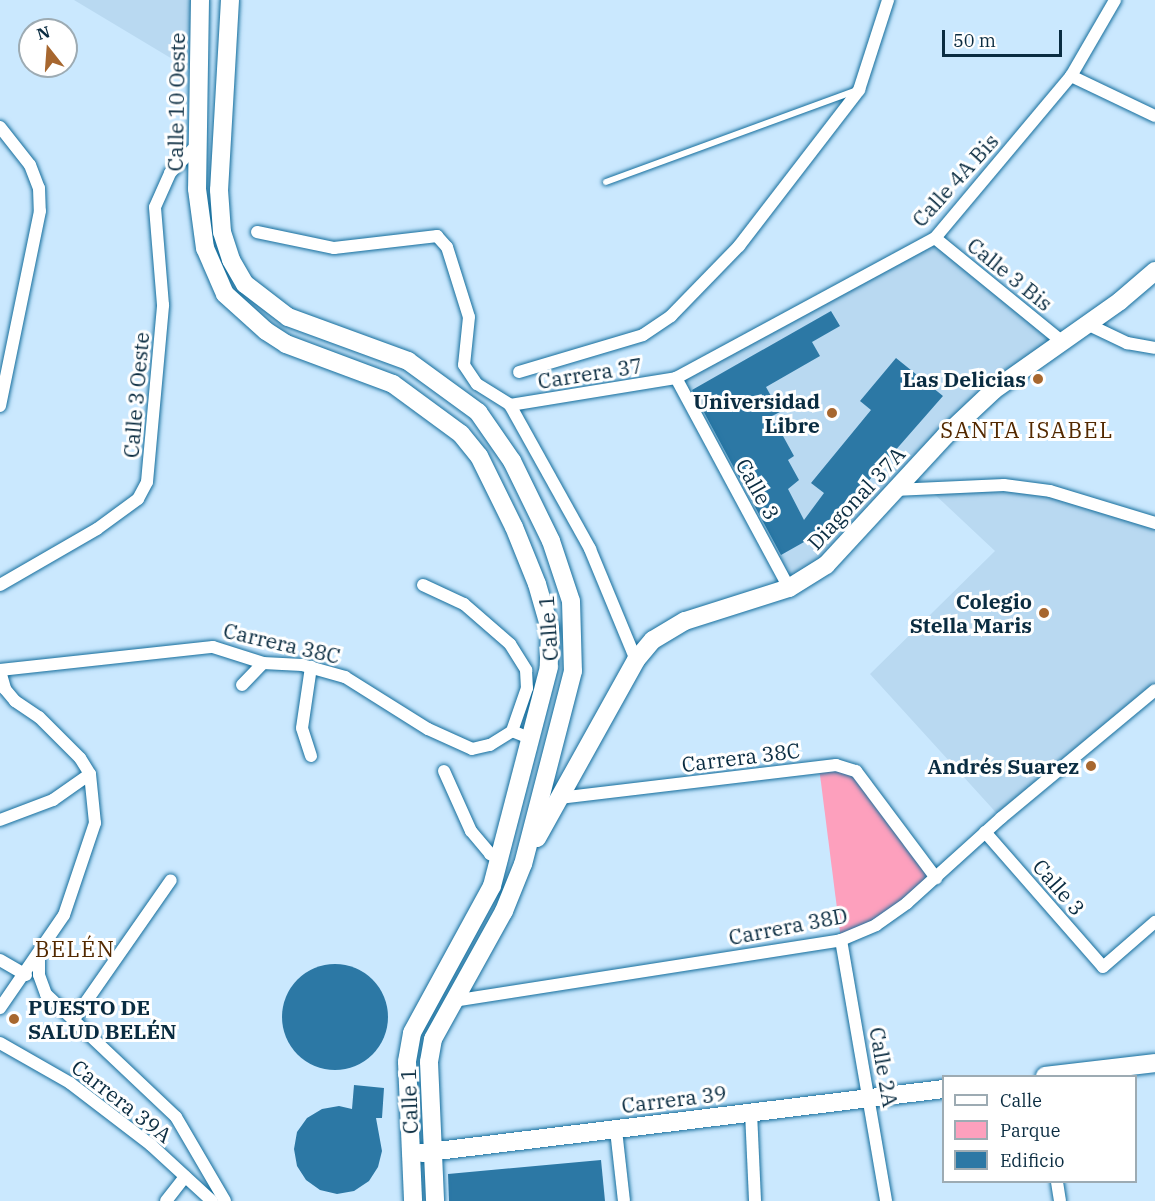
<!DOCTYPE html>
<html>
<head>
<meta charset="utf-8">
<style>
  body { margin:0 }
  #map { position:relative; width:1155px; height:1201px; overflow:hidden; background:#cae8fe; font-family:"IBM Plex Serif",serif }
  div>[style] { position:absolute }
  .built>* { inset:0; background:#b9d9f1 }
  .green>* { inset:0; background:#fda0bd }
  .building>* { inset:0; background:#2c78a5 }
  .round { border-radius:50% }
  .roads { filter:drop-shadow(0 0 2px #146d9c) drop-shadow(0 0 2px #146d9c) }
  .lane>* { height:6px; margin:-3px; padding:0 3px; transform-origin:3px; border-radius:3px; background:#fff }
  .street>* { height:12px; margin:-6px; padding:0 6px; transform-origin:6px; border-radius:6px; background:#fff }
  .secondary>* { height:18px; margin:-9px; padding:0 9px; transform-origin:9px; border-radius:9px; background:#fff }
  .dots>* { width:16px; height:16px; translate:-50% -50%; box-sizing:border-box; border:3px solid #fff; border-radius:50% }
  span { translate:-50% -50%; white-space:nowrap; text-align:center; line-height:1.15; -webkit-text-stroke:6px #fff; paint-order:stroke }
  .street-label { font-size:21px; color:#0a2c41 }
  .poi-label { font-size:21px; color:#0a2c41; font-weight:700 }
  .right { translate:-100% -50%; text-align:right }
  .left { translate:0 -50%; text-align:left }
  .neighbourhood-label { font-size:22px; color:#532900; letter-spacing:1.5px }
  .legend { position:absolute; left:942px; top:1075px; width:195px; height:108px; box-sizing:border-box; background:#fff; border:2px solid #9dabb3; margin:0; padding:8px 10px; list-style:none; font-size:18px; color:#0a2c41 }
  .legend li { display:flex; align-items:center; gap:12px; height:30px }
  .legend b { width:30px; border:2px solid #9dabb3 }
  .north { position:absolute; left:18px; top:18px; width:60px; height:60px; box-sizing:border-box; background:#fff; border:2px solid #9dabb3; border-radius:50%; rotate:343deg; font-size:16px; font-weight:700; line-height:24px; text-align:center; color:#0a2c41 }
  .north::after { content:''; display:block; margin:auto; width:21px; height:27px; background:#a7672f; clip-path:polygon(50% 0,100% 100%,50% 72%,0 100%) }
  .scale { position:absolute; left:942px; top:30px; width:120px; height:27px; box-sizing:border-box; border:3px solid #0a2c41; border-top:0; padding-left:8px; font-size:18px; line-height:21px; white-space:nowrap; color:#0a2c41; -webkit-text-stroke:4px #fff; paint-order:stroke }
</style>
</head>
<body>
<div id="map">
  <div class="built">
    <div style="clip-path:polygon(74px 0,200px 0,199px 75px)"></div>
    <div style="clip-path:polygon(935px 238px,1060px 340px,789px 588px,676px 378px)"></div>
    <div style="clip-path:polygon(1004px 485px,1155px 523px,1155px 690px,1001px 818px,870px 674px,995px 551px,930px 490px)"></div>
  </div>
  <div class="green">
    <div style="clip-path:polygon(819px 767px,856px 771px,936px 878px,907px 903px,841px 940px)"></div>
  </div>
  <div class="building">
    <div style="clip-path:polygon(831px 311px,840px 326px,812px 342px,820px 356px,766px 387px,780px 412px,772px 416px,794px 456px,788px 460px,799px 480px,788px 489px,804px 520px,824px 493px,811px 483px,871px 410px,860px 401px,896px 358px,943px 396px,844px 509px,840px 506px,820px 533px,781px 555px,692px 390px)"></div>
    <div class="round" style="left:282px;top:964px;width:106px;height:106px"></div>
    <div style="clip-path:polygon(354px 1085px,384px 1088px,382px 1118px,376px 1118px,382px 1151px,378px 1167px,369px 1181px,354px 1191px,337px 1194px,320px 1190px,306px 1180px,297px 1166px,294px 1149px,297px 1132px,307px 1118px,322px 1109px,339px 1106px,352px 1109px)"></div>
    <div style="clip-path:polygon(601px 1160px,605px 1201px,449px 1201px,448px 1174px)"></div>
  </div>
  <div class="roads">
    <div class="lane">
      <div style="left:606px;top:182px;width:265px;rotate:-20.1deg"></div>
    </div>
    <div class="street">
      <div style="left:1071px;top:76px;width:93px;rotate:25.5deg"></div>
      <div style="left:0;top:127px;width:48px;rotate:51.7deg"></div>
      <div style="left:30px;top:165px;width:25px;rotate:69deg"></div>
      <div style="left:39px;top:188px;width:23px;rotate:88deg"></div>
      <div style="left:40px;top:211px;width:199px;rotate:101.6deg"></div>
      <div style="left:257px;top:232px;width:79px;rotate:11.7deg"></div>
      <div style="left:334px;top:248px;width:104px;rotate:-6.6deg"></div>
      <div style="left:437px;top:236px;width:15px;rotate:48deg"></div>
      <div style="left:447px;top:247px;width:73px;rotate:72.6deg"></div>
      <div style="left:469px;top:317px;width:48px;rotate:95.9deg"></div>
      <div style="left:464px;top:365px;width:23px;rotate:56deg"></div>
      <div style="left:477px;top:384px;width:39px;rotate:32deg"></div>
      <div style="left:510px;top:405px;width:165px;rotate:60.9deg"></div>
      <div style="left:590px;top:549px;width:120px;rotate:67.5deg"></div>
      <div style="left:935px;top:238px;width:161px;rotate:39.2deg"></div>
      <div style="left:1085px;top:323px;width:47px;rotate:25.5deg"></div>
      <div style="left:1127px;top:343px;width:28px;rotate:10deg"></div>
      <div style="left:519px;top:372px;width:129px;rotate:-16.6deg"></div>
      <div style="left:643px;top:335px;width:34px;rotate:-34deg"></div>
      <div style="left:671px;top:316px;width:98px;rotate:-45.8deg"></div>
      <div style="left:739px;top:246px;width:197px;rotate:-52.4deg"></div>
      <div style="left:859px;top:90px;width:95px;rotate:-72.1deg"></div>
      <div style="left:676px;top:378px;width:238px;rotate:61.7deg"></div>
      <div style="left:510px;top:405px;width:168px;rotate:-9.2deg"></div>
      <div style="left:676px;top:378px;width:294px;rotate:-28.4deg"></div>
      <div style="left:935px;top:238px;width:212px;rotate:-50deg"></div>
      <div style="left:1071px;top:76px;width:88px;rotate:-59.9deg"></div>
      <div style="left:894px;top:490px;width:110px;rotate:-2.6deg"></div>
      <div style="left:1004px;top:485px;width:46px;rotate:7.4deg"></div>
      <div style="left:1050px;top:491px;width:110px;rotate:16.9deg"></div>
      <div style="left:0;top:585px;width:112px;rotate:-30deg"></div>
      <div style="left:97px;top:529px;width:51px;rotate:-36.2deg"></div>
      <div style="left:138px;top:499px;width:19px;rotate:-62deg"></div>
      <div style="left:147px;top:482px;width:178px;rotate:-84.8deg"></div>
      <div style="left:163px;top:305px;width:98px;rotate:-94.7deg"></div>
      <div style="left:155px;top:207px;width:37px;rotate:-66deg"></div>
      <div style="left:170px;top:173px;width:42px;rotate:-46deg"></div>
      <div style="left:423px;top:585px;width:45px;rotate:24.9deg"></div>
      <div style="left:464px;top:604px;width:61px;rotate:41deg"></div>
      <div style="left:510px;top:644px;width:31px;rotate:58deg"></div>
      <div style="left:526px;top:670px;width:18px;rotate:87deg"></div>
      <div style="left:527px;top:688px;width:46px;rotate:109.2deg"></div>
      <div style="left:0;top:670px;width:214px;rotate:-6.2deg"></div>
      <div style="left:213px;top:647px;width:52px;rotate:17.7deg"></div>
      <div style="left:263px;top:663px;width:39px;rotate:3deg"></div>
      <div style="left:302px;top:665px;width:45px;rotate:15.6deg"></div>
      <div style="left:345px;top:677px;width:98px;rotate:32.1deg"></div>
      <div style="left:428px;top:729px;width:48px;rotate:24.4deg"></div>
      <div style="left:472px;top:749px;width:18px;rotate:-13deg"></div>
      <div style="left:490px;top:745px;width:26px;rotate:-32deg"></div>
      <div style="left:512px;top:731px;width:22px;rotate:22deg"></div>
      <div style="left:0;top:671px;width:19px;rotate:74deg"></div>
      <div style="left:5px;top:689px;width:16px;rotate:50deg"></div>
      <div style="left:15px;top:701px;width:29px;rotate:34deg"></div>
      <div style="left:39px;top:717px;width:58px;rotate:45deg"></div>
      <div style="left:80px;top:758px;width:19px;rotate:58deg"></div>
      <div style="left:90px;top:774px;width:49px;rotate:84.2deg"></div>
      <div style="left:95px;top:823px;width:97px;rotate:108.6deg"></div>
      <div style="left:64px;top:915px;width:113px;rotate:124.5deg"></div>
      <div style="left:242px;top:685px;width:30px;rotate:-46deg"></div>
      <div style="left:311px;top:756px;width:29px;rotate:-108deg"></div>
      <div style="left:302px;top:728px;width:62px;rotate:-81.6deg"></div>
      <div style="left:444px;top:771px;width:66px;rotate:65.8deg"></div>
      <div style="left:471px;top:831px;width:30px;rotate:50deg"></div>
      <div style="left:490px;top:854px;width:13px;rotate:29deg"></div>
      <div style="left:559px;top:798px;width:279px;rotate:-6.8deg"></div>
      <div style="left:836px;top:765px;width:21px;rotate:17deg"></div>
      <div style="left:856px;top:771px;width:134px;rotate:53.2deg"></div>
      <div style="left:0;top:820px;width:57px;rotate:-20.7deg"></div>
      <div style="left:53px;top:800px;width:45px;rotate:-35.1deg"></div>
      <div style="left:985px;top:832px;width:179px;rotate:48.8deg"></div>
      <div style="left:1103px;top:967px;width:69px;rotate:-40.9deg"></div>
      <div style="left:841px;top:940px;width:265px;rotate:80.2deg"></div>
      <div style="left:39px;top:957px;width:18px;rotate:90deg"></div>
      <div style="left:39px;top:975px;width:20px;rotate:70deg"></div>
      <div style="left:46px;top:994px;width:179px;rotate:43.4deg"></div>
      <div style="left:176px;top:1117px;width:97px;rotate:59.7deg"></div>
      <div style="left:0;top:960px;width:30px;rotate:30deg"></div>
      <div style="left:453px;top:1001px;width:393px;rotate:-8.9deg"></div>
      <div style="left:841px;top:940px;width:38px;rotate:-23deg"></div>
      <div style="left:876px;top:925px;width:38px;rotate:-35deg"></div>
      <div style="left:907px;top:903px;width:127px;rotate:-42.1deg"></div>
      <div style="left:1001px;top:818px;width:200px;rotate:-39.7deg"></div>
      <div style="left:74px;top:1019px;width:169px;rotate:-55.1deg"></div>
      <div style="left:0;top:1043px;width:81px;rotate:29.7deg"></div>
      <div style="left:70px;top:1083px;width:102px;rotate:37.4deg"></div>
      <div style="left:151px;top:1145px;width:83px;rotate:42.6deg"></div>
      <div style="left:751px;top:1112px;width:89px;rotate:87.4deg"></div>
      <div style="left:616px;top:1130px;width:71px;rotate:83.6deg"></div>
      <div style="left:1057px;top:1182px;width:19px;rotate:81deg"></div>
      <div style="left:166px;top:1201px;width:31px;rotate:-52deg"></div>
    </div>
    <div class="secondary">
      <div style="left:200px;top:0;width:189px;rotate:90.9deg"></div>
      <div style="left:197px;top:189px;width:60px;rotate:82.3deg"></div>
      <div style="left:205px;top:248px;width:50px;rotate:66.5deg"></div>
      <div style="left:225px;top:294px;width:55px;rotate:42.1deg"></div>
      <div style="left:266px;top:331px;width:24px;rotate:33deg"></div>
      <div style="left:286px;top:344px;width:114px;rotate:20.5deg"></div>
      <div style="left:393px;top:384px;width:84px;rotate:36.3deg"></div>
      <div style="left:461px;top:434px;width:28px;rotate:51deg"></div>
      <div style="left:479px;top:456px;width:79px;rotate:63.8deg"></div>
      <div style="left:514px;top:527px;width:61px;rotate:68deg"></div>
      <div style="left:537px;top:584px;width:47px;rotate:73.9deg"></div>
      <div style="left:550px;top:629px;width:38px;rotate:92deg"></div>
      <div style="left:549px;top:667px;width:226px;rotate:104.6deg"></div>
      <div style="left:492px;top:886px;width:167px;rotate:118.6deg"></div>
      <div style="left:412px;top:1033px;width:29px;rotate:100deg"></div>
      <div style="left:407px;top:1062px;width:139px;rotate:87.5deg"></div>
      <div style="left:230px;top:0;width:190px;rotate:93.3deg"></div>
      <div style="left:219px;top:190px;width:42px;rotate:85.9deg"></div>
      <div style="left:222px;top:232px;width:29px;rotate:72deg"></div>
      <div style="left:231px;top:260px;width:28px;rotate:60deg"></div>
      <div style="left:245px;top:284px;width:54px;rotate:37.5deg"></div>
      <div style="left:288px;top:317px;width:128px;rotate:20.1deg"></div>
      <div style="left:408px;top:361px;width:87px;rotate:36.1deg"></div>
      <div style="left:478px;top:412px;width:60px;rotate:55.2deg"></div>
      <div style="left:512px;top:461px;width:89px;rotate:64deg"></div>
      <div style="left:551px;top:541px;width:63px;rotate:71.6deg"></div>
      <div style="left:571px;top:601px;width:70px;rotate:88.4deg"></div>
      <div style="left:573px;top:671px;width:199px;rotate:104.5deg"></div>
      <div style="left:523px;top:864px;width:51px;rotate:112deg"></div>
      <div style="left:504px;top:911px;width:146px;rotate:119deg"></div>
      <div style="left:433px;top:1039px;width:23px;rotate:100deg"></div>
      <div style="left:429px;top:1062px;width:139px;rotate:87.5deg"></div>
      <div style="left:537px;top:838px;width:204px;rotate:-60.9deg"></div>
      <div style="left:636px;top:660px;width:26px;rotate:-50deg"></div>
      <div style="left:653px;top:640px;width:37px;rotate:-31deg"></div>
      <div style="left:685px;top:621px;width:109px;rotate:-17.6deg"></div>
      <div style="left:789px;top:588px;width:44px;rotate:-31.9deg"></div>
      <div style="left:826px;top:565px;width:176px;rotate:-47.3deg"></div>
      <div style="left:945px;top:436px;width:67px;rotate:-43.2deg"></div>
      <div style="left:994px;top:390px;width:154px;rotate:-35.2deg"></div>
      <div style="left:1120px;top:301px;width:46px;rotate:-40.6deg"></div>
      <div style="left:1045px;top:1076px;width:111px;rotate:-6.7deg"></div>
      <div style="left:421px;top:1153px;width:527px;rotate:-6.98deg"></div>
    </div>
  </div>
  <div class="dots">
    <div style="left:1038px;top:379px;background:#a7672f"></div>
    <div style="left:832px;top:413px;background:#a7672f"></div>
    <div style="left:1044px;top:613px;background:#a7672f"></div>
    <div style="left:1091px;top:766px;background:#a7672f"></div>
    <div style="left:14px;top:1019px;background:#a7672f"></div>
  </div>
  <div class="street-label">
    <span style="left:176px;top:102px;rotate:-89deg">Calle 10 Oeste</span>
    <span style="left:955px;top:180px;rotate:-48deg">Calle 4A Bis</span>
    <span style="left:1010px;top:274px;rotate:39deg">Calle 3 Bis</span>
    <span style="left:590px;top:373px;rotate:-9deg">Carrera 37</span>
    <span style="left:136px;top:395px;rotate:-85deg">Calle 3 Oeste</span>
    <span style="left:758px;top:489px;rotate:61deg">Calle 3</span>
    <span style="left:856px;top:498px;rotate:-47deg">Diagonal 37A</span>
    <span style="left:548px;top:628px;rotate:-94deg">Calle 1</span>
    <span style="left:282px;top:643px;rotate:13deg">Carrera 38C</span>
    <span style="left:741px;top:757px;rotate:-7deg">Carrera 38C</span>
    <span style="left:1059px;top:887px;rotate:49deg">Calle 3</span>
    <span style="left:788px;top:926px;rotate:-11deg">Carrera 38D</span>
    <span style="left:884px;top:1067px;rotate:80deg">Calle 2A</span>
    <span style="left:674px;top:1099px;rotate:-7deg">Carrera 39</span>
    <span style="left:122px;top:1101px;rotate:38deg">Carrera 39A</span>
    <span style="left:409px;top:1101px;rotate:-92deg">Calle 1</span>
  </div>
  <div class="poi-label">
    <span class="right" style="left:1026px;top:379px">Las Delicias</span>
    <span class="right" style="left:820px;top:413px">Universidad<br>Libre</span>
    <span class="right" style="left:1032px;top:613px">Colegio<br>Stella Maris</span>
    <span class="right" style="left:1079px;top:766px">Andrés Suarez</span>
    <span class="left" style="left:28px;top:1019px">PUESTO DE<br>SALUD BELÉN</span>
  </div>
  <div class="neighbourhood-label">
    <span style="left:1027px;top:430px">SANTA ISABEL</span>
    <span style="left:75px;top:949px">BELÉN</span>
  </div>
  <ul class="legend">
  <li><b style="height:8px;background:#fff"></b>Calle</li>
  <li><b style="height:16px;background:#fda0bd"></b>Parque</li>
  <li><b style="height:16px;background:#2c78a5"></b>Edificio</li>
  </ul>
  <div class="north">N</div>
  <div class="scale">50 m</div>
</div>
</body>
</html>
